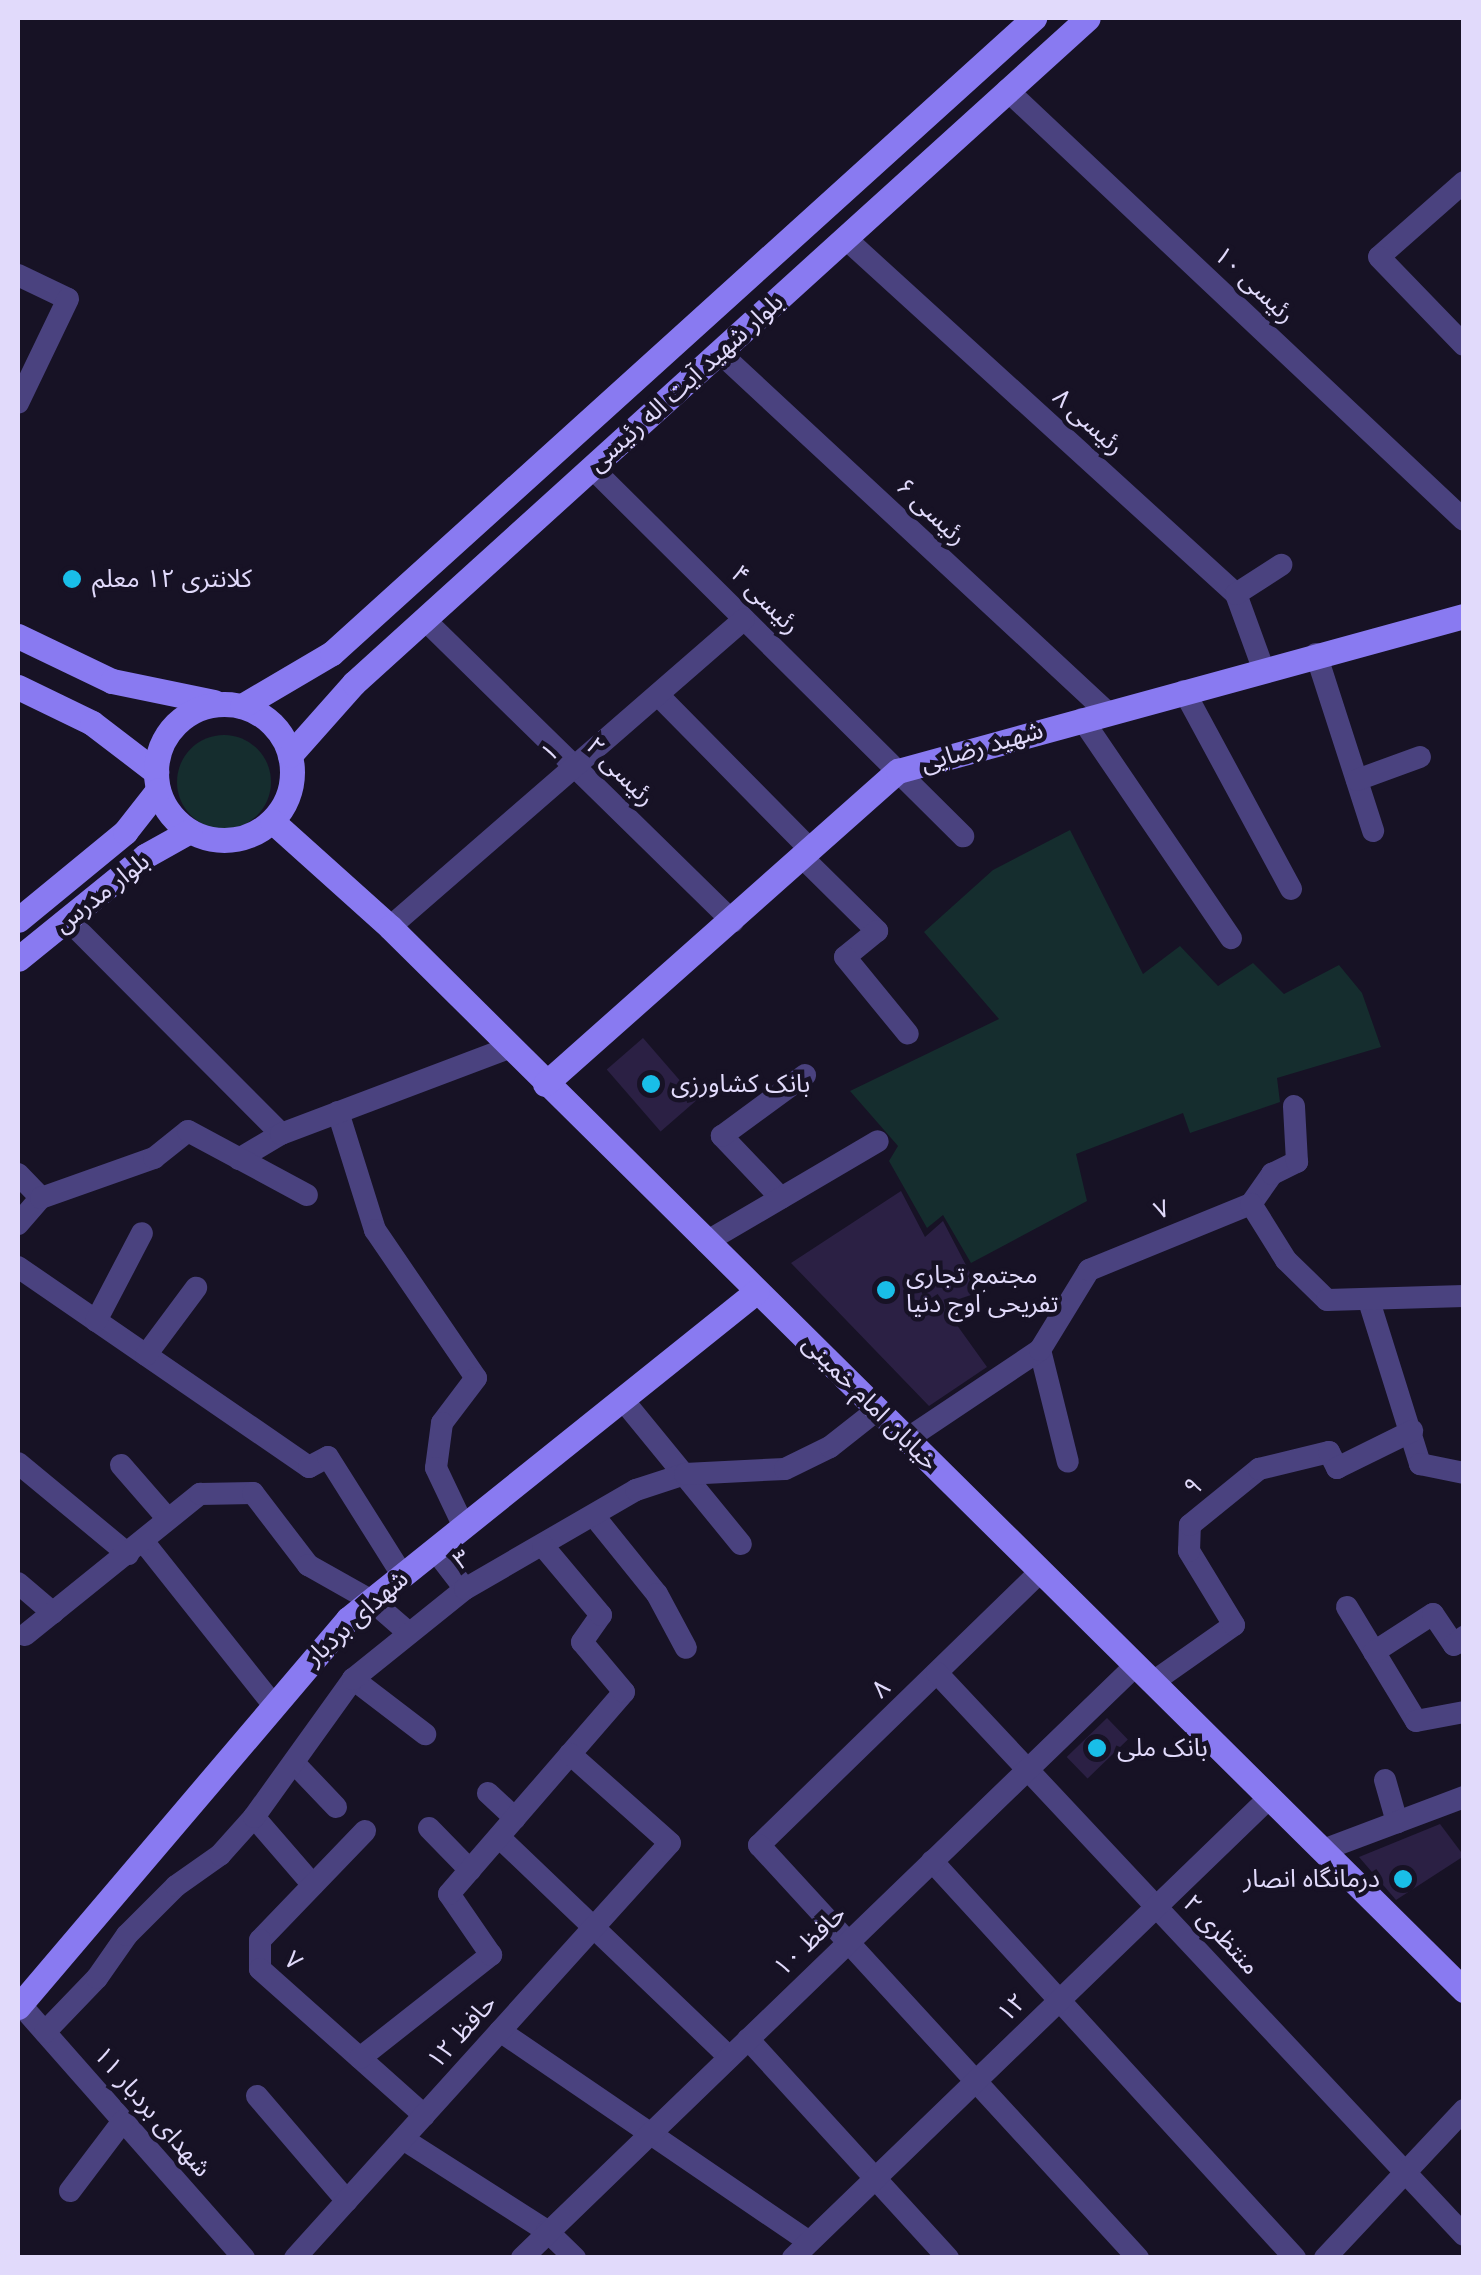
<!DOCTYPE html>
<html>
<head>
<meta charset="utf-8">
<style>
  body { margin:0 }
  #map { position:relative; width:1481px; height:2275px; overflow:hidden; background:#171225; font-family:"DM Sans","Noto Sans Arabic",sans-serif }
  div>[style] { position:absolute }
  .green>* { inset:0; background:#152d2e }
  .round { border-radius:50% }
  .building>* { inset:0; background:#2b2044; transform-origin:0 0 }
  .street>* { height:22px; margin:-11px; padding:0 11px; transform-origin:11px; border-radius:11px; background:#4a427f }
  .secondary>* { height:25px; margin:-12.5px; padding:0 12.5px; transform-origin:12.5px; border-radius:12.5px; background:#897af1 }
  .secondary>.ring { margin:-12.5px; padding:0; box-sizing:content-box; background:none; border:25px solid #897af1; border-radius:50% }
  .dots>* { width:28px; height:28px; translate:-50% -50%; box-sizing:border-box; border:5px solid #171225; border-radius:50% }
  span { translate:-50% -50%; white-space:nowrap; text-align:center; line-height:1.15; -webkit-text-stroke:9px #171225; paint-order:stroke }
  .street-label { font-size:25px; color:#e1dafb }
  .poi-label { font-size:25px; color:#e1dafb }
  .left { translate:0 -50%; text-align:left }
  .right { translate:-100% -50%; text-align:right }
  .frame { position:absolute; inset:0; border:20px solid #e1dafb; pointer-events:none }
</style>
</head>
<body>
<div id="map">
  <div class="green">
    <div class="round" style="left:177px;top:735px;width:94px;height:94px"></div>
    <div style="clip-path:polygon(1070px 830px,1143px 974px,1180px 946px,1218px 986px,1253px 963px,1284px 994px,1339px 965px,1362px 993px,1381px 1047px,1277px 1078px,1280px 1102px,1190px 1133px,1183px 1113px,1076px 1154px,1087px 1201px,971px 1263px,943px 1215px,927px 1228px,889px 1161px,898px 1146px,850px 1091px,999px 1019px,924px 932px,993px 870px)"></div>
  </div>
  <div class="building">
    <div style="left:643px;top:1038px;width:82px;height:48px;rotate:49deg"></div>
    <div style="clip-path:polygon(901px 1191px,925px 1237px,943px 1221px,980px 1292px,956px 1300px,954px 1321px,987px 1367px,929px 1406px,791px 1263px)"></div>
    <div style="left:1107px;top:1718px;width:30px;height:56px;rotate:46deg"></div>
    <div style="clip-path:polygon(1440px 1824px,1464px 1856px,1396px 1900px,1359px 1857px)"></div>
  </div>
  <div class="street">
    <div style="left:1007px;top:90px;width:627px;rotate:43.26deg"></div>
    <div style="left:1464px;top:182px;width:113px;rotate:138.6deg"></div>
    <div style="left:1379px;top:257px;width:122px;rotate:46deg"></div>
    <div style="left:845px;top:238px;width:529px;rotate:42.32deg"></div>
    <div style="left:1236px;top:594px;width:79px;rotate:70deg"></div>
    <div style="left:18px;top:275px;width:55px;rotate:25.6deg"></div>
    <div style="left:68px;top:299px;width:115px;rotate:115.7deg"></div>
    <div style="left:719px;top:352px;width:529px;rotate:42.86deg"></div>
    <div style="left:592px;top:468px;width:523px;rotate:44.77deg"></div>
    <div style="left:1236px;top:594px;width:54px;rotate:-32.8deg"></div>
    <div style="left:425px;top:620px;width:431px;rotate:44.4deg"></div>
    <div style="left:1316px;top:654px;width:186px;rotate:72.1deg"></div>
    <div style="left:1184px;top:691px;width:225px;rotate:61.6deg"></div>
    <div style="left:658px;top:695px;width:216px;rotate:45.4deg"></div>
    <div style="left:1082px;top:719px;width:265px;rotate:55.8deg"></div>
    <div style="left:1357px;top:780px;width:67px;rotate:-20.1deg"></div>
    <div style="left:801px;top:856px;width:107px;rotate:44.6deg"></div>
    <div style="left:877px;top:931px;width:41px;rotate:140.9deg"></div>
    <div style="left:845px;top:957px;width:99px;rotate:50.7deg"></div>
    <div style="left:67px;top:919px;width:303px;rotate:45.1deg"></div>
    <div style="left:390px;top:927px;width:469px;rotate:-41deg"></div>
    <div style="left:338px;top:1112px;width:124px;rotate:72.6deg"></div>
    <div style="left:375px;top:1230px;width:179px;rotate:55.7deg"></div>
    <div style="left:476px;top:1378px;width:56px;rotate:127.1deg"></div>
    <div style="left:442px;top:1423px;width:45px;rotate:97.6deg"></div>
    <div style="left:436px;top:1468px;width:65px;rotate:64.6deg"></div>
    <div style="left:239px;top:1159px;width:49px;rotate:-30.8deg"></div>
    <div style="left:281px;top:1134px;width:241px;rotate:-20.7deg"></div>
    <div style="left:18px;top:1174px;width:33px;rotate:46deg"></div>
    <div style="left:781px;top:1198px;width:86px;rotate:-133.6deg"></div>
    <div style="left:722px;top:1136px;width:103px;rotate:-36.3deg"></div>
    <div style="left:1251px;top:1204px;width:37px;rotate:-55deg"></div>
    <div style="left:1272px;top:1174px;width:28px;rotate:-26deg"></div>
    <div style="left:1297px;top:1162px;width:56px;rotate:-93.1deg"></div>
    <div style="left:18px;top:1224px;width:35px;rotate:-49deg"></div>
    <div style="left:41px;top:1198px;width:120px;rotate:-19.5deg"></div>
    <div style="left:154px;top:1158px;width:43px;rotate:-38.5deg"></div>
    <div style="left:188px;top:1131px;width:135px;rotate:28.3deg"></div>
    <div style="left:706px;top:1242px;width:199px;rotate:-30.4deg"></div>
    <div style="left:18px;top:1267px;width:353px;rotate:34.5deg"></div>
    <div style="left:309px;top:1467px;width:21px;rotate:-28deg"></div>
    <div style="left:328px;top:1457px;width:141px;rotate:57.8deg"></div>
    <div style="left:1369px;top:1301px;width:171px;rotate:72.6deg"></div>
    <div style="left:1420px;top:1464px;width:45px;rotate:11.6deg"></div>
    <div style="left:96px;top:1321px;width:99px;rotate:-62.4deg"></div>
    <div style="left:1040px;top:1350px;width:115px;rotate:76deg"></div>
    <div style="left:146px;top:1355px;width:84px;rotate:-53.3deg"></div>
    <div style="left:623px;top:1400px;width:186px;rotate:50.7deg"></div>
    <div style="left:907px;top:1439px;width:160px;rotate:-33.8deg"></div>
    <div style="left:1040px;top:1350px;width:94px;rotate:-58.5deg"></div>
    <div style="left:1089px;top:1270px;width:175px;rotate:-22.2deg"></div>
    <div style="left:1251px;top:1204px;width:66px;rotate:58deg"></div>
    <div style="left:1286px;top:1260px;width:57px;rotate:44.3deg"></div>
    <div style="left:1327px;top:1300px;width:137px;rotate:-1.7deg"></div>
    <div style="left:18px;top:1463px;width:143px;rotate:39.6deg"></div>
    <div style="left:121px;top:1465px;width:70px;rotate:49deg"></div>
    <div style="left:594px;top:1516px;width:100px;rotate:51.1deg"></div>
    <div style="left:657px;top:1594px;width:61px;rotate:61.8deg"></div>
    <div style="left:143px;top:1541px;width:207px;rotate:51.5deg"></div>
    <div style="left:435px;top:1550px;width:49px;rotate:52.4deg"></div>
    <div style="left:1040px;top:1572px;width:392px;rotate:135.8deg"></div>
    <div style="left:759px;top:1845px;width:561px;rotate:47.46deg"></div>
    <div style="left:18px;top:1583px;width:46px;rotate:40.6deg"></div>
    <div style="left:1347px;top:1607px;width:133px;rotate:58.8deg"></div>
    <div style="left:1416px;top:1721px;width:49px;rotate:-10.6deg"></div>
    <div style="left:25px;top:1635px;width:225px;rotate:-38.9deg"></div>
    <div style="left:200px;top:1494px;width:53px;rotate:-1.1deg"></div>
    <div style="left:253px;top:1493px;width:91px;rotate:52.6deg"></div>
    <div style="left:308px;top:1565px;width:73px;rotate:29.4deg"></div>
    <div style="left:372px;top:1601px;width:49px;rotate:40.9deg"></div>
    <div style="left:1374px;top:1652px;width:70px;rotate:-32.8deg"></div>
    <div style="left:1433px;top:1614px;width:37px;rotate:56deg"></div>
    <div style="left:1454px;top:1645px;width:13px;rotate:-39deg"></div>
    <div style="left:937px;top:1673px;width:770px;rotate:46.84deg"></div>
    <div style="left:353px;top:1679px;width:91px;rotate:37.4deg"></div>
    <div style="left:1153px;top:1682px;width:99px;rotate:-35.1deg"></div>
    <div style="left:1234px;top:1625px;width:87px;rotate:-121.3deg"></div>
    <div style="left:1189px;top:1551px;width:26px;rotate:-88deg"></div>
    <div style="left:1190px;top:1525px;width:89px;rotate:-39.1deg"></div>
    <div style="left:1259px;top:1469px;width:72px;rotate:-13.7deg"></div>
    <div style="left:1329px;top:1452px;width:18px;rotate:63deg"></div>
    <div style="left:1337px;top:1468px;width:84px;rotate:-26.3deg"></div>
    <div style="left:296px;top:1765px;width:58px;rotate:46.4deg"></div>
    <div style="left:1385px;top:1780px;width:44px;rotate:74.1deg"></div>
    <div style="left:488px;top:1793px;width:37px;rotate:43deg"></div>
    <div style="left:254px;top:1817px;width:90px;rotate:49.1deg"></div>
    <div style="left:429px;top:1828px;width:59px;rotate:45.7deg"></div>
    <div style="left:365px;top:1831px;width:151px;rotate:133.9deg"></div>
    <div style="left:260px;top:1940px;width:29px;rotate:90deg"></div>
    <div style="left:260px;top:1969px;width:220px;rotate:41.7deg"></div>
    <div style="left:499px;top:1837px;width:318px;rotate:43.7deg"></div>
    <div style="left:1323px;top:1850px;width:151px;rotate:-20.6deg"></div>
    <div style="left:932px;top:1861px;width:538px;rotate:47.56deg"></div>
    <div style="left:20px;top:2004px;width:339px;rotate:48.6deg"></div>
    <div style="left:500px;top:2031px;width:374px;rotate:34.3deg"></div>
    <div style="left:45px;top:2032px;width:75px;rotate:-46.1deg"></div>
    <div style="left:97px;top:1978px;width:52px;rotate:-55.1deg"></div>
    <div style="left:127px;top:1935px;width:69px;rotate:-45deg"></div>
    <div style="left:176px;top:1886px;width:54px;rotate:-35.2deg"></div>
    <div style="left:220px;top:1855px;width:51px;rotate:-48.2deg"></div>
    <div style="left:254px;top:1817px;width:170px;rotate:-54.3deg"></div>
    <div style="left:353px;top:1679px;width:144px;rotate:-38.8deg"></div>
    <div style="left:465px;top:1589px;width:198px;rotate:-30.1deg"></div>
    <div style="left:636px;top:1490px;width:52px;rotate:-18.1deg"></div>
    <div style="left:685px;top:1474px;width:100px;rotate:-2.9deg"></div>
    <div style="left:785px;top:1469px;width:50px;rotate:-26.1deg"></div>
    <div style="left:830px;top:1447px;width:60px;rotate:-38.2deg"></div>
    <div style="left:748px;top:2039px;width:297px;rotate:47.6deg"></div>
    <div style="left:360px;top:2058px;width:167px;rotate:-38.2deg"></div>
    <div style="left:491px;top:1955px;width:74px;rotate:-124.5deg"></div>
    <div style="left:449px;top:1894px;width:267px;rotate:-49.1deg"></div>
    <div style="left:624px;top:1692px;width:65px;rotate:-130deg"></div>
    <div style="left:582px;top:1642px;width:33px;rotate:-55deg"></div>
    <div style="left:601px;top:1615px;width:90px;rotate:-130deg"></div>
    <div style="left:257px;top:2096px;width:138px;rotate:49.4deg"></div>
    <div style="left:403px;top:2139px;width:171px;rotate:32.6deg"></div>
    <div style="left:547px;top:2231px;width:39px;rotate:44deg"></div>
    <div style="left:70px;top:2191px;width:88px;rotate:-52.9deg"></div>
    <div style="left:295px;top:2258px;width:559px;rotate:-47.9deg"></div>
    <div style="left:670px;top:1843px;width:134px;rotate:-138.3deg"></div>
    <div style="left:522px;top:2258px;width:854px;rotate:-44deg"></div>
    <div style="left:793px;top:2258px;width:663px;rotate:-44.02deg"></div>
    <div style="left:1325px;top:2258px;width:203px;rotate:-46.8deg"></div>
  </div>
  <div class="secondary">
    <div style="left:18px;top:636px;width:104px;rotate:25.6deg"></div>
    <div style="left:112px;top:681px;width:104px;rotate:11.6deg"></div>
    <div style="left:18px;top:687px;width:82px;rotate:25.9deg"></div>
    <div style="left:92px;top:723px;width:81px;rotate:37.4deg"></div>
    <div class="ring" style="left:156px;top:704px;width:111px;height:111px"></div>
    <div style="left:242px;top:706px;width:104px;rotate:-30.5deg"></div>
    <div style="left:332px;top:653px;width:947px;rotate:-42.13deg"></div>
    <div style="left:290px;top:755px;width:96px;rotate:-48.4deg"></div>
    <div style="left:354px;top:683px;width:990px;rotate:-42.18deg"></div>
    <div style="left:272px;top:821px;width:159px;rotate:41.9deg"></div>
    <div style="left:390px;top:927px;width:1511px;rotate:44.71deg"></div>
    <div style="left:18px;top:920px;width:139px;rotate:-39.4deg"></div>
    <div style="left:125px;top:832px;width:53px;rotate:-51.8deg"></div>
    <div style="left:18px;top:959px;width:164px;rotate:-39deg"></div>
    <div style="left:145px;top:856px;width:51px;rotate:-29.1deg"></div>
    <div style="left:545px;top:1084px;width:472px;rotate:-41.6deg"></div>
    <div style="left:898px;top:771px;width:587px;rotate:-15.32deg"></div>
    <div style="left:18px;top:2007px;width:509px;rotate:-49.62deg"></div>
    <div style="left:348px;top:1619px;width:524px;rotate:-38.73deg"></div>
  </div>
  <div class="dots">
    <div style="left:72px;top:579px;background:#19bee8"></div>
    <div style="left:651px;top:1084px;background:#19bee8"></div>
    <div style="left:886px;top:1290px;background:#19bee8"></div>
    <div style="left:1097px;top:1748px;background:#19bee8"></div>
    <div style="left:1403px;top:1879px;background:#19bee8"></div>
  </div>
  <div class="street-label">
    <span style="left:1254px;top:285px;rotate:43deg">رئیسی ۱۰</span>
    <span style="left:686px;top:383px;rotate:-42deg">بلوار شهید آیت اله رئیسی</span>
    <span style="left:1088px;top:422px;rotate:42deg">رئیسی ۸</span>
    <span style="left:931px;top:512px;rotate:43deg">رئیسی ۶</span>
    <span style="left:765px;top:600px;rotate:45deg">رئیسی ۴</span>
    <span style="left:982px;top:747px;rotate:-16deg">شهید رضایی</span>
    <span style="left:550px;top:753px;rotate:-41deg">۱</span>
    <span style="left:620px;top:772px;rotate:45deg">رئیسی ۲</span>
    <span style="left:102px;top:893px;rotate:-38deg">بلوار مدرس</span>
    <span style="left:1162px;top:1210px;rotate:-22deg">۷</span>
    <span style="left:870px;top:1403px;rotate:45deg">خیابان امام خمینی</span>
    <span style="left:1193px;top:1487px;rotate:-39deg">۹</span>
    <span style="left:462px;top:1560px;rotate:-31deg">۳</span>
    <span style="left:357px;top:1618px;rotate:-42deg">شهدای بردبار</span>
    <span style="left:881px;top:1689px;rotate:-44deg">۸</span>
    <span style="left:1221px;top:1935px;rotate:47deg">منتظری ۲</span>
    <span style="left:810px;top:1941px;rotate:-44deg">حافظ ۱۰</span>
    <span style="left:293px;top:1961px;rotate:42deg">۷</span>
    <span style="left:1012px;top:2008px;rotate:-44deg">۱۲</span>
    <span style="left:462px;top:2032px;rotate:-48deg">حافظ ۱۲</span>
    <span style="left:152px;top:2112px;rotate:49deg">شهدای بردبار ۱۱</span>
  </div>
  <div class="poi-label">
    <span class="left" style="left:92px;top:579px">کلانتری ۱۲ معلم</span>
    <span class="left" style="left:671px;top:1084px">بانک کشاورزی</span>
    <span class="left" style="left:906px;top:1290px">مجتمع تجاری<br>تفریحی اوج دنیا</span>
    <span class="left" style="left:1117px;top:1748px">بانک ملی</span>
    <span class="right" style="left:1380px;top:1879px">درمانگاه انصار</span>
  </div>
  <div class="frame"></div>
</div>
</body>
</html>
